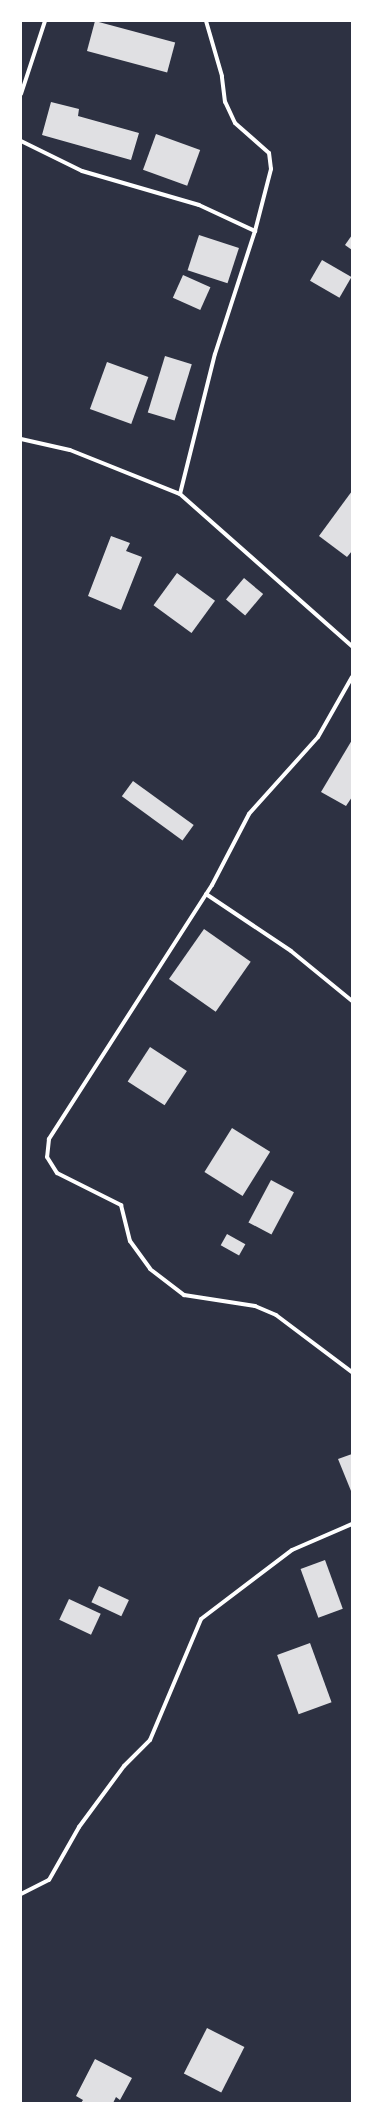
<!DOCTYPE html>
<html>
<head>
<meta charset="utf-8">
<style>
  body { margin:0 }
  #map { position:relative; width:373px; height:2124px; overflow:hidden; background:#2d3142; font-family:"Asap Condensed",sans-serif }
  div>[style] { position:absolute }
  .building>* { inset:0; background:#e0e0e3; transform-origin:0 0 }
  .minor>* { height:4px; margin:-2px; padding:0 2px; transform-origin:2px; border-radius:2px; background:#fff }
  span { translate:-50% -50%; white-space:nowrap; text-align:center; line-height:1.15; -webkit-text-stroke:4px #fff; paint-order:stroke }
  .frame { position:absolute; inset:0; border:22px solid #fff; pointer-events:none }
</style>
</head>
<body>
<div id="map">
  <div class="building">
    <div style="left:95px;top:21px;width:83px;height:31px;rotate:15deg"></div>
    <div style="clip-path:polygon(51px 102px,79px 109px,78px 116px,139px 133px,131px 160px,42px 135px)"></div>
    <div style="left:156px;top:134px;width:47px;height:38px;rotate:20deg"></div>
    <div style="left:199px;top:235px;width:42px;height:37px;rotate:18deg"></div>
    <div style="clip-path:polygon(352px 235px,352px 250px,345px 245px)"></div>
    <div style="left:322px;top:260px;width:34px;height:24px;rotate:30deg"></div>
    <div style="left:183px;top:275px;width:30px;height:25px;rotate:24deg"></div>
    <div style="left:165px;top:356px;width:28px;height:59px;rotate:17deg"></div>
    <div style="left:107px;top:362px;width:44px;height:50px;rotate:20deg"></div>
    <div style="clip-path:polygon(352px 491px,352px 551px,347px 557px,319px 536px)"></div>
    <div style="clip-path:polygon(111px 536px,130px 543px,126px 551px,142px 557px,121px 610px,88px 596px)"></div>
    <div style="left:177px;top:573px;width:47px;height:40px;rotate:36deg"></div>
    <div style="left:244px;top:578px;width:25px;height:28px;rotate:40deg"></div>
    <div style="clip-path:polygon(352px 740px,352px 797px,346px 806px,321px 792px)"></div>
    <div style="left:133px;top:781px;width:75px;height:19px;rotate:36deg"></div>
    <div style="left:204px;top:929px;width:57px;height:61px;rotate:35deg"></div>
    <div style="left:150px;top:1047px;width:44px;height:41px;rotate:33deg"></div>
    <div style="left:232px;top:1128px;width:45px;height:52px;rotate:32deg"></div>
    <div style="left:271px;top:1180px;width:26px;height:48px;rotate:28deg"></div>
    <div style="left:227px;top:1234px;width:21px;height:13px;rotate:29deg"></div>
    <div style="clip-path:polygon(352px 1454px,352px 1491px,351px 1491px,338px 1459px)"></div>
    <div style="left:325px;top:1560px;width:52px;height:26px;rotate:70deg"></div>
    <div style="left:99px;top:1586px;width:33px;height:18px;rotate:25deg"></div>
    <div style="left:69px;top:1599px;width:35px;height:23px;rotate:25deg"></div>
    <div style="left:310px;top:1643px;width:63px;height:35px;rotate:70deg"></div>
    <div style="left:207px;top:2028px;width:42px;height:51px;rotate:27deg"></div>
    <div style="clip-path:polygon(95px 2059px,132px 2078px,120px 2100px,116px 2097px,113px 2103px,81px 2103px,83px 2100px,76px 2096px)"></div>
  </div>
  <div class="minor">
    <div style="left:21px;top:94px;width:77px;rotate:-71.8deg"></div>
    <div style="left:21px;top:141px;width:68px;rotate:26.2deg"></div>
    <div style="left:82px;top:171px;width:122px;rotate:16.2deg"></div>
    <div style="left:199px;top:205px;width:62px;rotate:24.9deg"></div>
    <div style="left:21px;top:439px;width:50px;rotate:12.7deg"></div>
    <div style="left:70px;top:450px;width:118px;rotate:21.8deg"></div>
    <div style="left:180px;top:494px;width:230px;rotate:41.5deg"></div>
    <div style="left:180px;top:494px;width:144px;rotate:-76deg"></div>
    <div style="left:215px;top:354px;width:129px;rotate:-72deg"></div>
    <div style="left:255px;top:231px;width:64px;rotate:-75.5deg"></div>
    <div style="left:271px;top:169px;width:16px;rotate:-97deg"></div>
    <div style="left:269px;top:153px;width:45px;rotate:-138.6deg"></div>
    <div style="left:235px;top:123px;width:23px;rotate:-115deg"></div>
    <div style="left:225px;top:102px;width:26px;rotate:-97deg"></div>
    <div style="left:222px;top:76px;width:57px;rotate:-106.2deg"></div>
    <div style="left:352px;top:677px;width:69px;rotate:119.5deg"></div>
    <div style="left:318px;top:737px;width:103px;rotate:131.9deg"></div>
    <div style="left:249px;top:814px;width:80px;rotate:117.5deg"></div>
    <div style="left:212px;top:885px;width:302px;rotate:122.7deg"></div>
    <div style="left:49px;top:1139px;width:18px;rotate:96deg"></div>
    <div style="left:47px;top:1157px;width:19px;rotate:58deg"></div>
    <div style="left:57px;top:1173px;width:72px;rotate:26.6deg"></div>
    <div style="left:121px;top:1205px;width:37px;rotate:76deg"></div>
    <div style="left:130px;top:1241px;width:34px;rotate:54deg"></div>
    <div style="left:150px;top:1269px;width:43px;rotate:37.4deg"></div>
    <div style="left:184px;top:1295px;width:72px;rotate:8.8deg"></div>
    <div style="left:255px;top:1306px;width:23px;rotate:23deg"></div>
    <div style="left:276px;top:1315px;width:95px;rotate:36.9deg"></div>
    <div style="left:206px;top:894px;width:102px;rotate:33.8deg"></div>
    <div style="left:291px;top:951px;width:79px;rotate:39.3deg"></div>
    <div style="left:21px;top:1894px;width:31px;rotate:-27deg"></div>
    <div style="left:49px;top:1880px;width:61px;rotate:-60.5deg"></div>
    <div style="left:79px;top:1827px;width:76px;rotate:-53.6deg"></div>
    <div style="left:124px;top:1766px;width:37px;rotate:-45deg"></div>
    <div style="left:150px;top:1740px;width:131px;rotate:-67.1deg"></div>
    <div style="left:201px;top:1619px;width:114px;rotate:-37.2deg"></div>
    <div style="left:292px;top:1550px;width:65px;rotate:-23.4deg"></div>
  </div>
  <div class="frame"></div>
</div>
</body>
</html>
